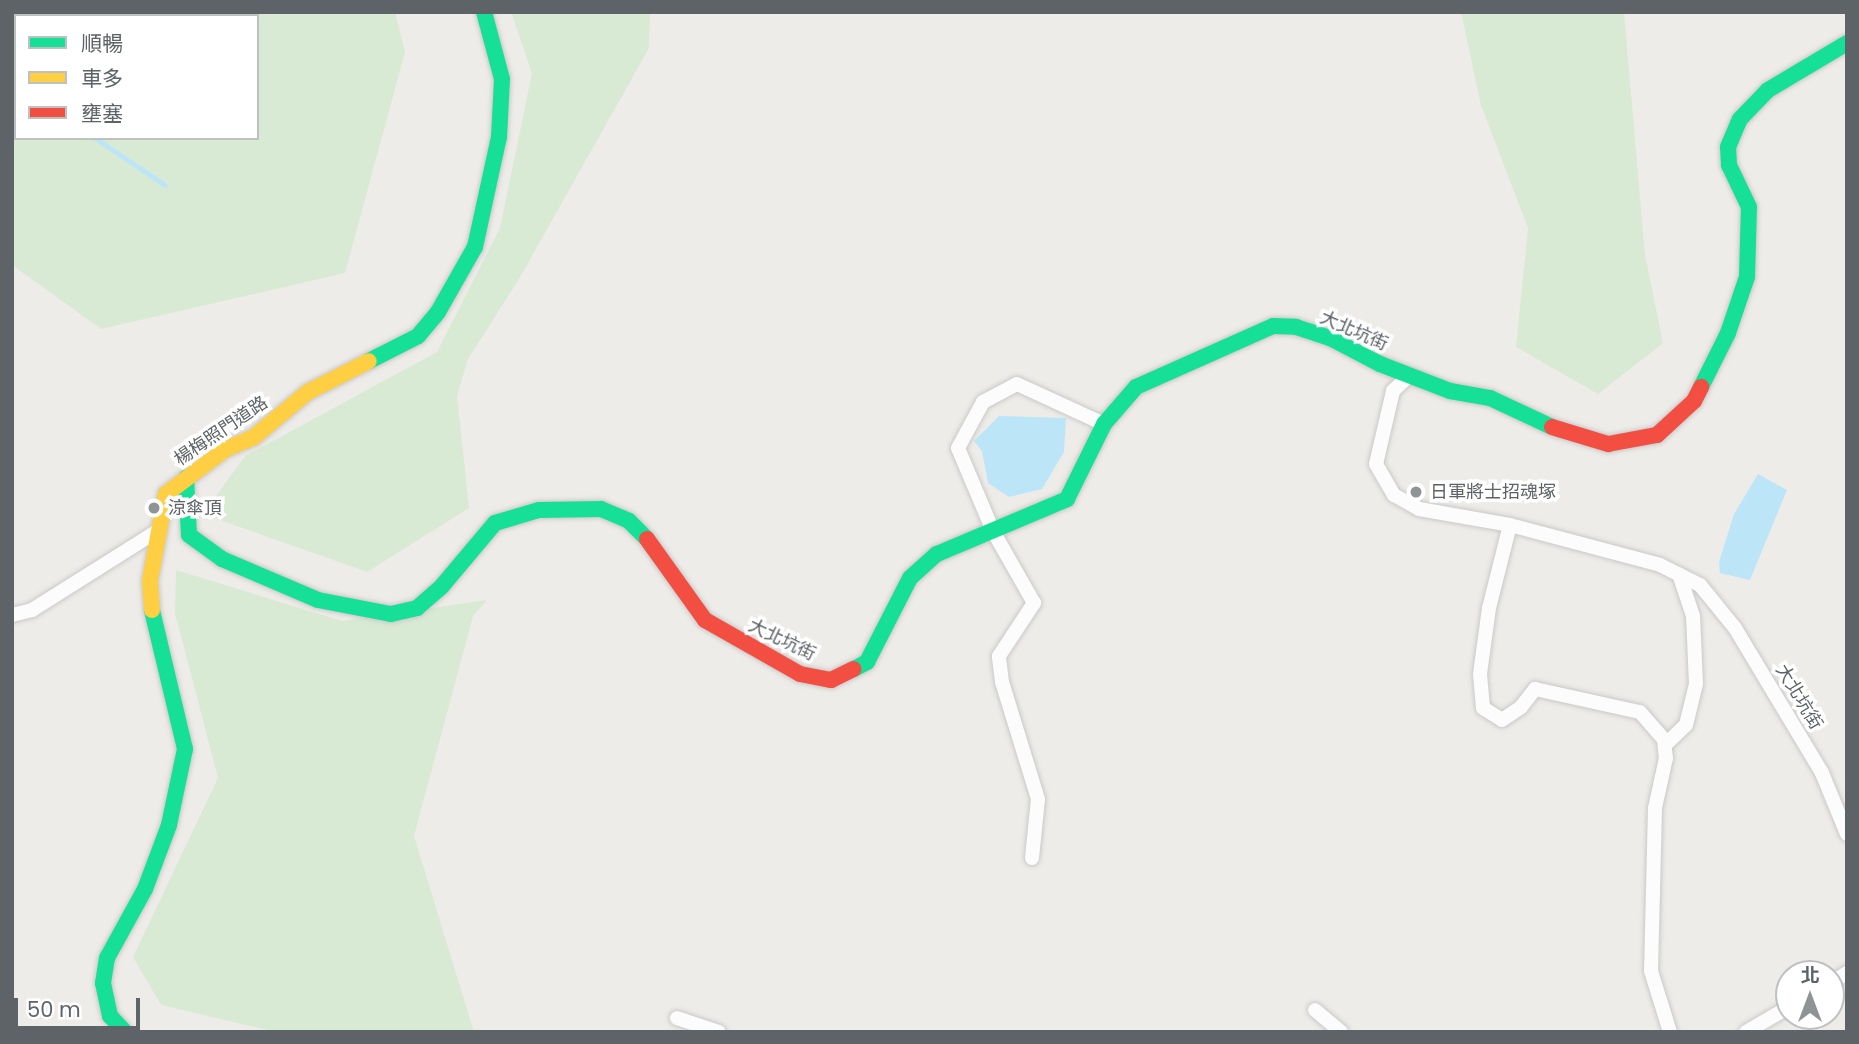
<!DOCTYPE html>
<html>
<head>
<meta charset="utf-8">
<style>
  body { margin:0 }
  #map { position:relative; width:1859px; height:1044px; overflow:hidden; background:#eeece8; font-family:Poppins,"Noto Sans TC",sans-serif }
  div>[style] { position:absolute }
  .green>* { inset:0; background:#d8ead3 }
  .water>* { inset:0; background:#bce6f8 }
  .stream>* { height:5px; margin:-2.5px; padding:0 2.5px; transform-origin:2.5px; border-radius:2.5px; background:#bce6f8 }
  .roads { filter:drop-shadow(0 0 2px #c9c9c9) drop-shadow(0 0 2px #c9c9c9) }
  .street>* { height:14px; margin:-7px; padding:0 7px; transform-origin:7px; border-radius:7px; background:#fcfcfc }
  .fast>* { height:16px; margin:-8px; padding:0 8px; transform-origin:8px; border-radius:8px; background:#16e098 }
  .slow>* { height:16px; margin:-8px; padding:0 8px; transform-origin:8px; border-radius:8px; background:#ffcf43 }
  .jam>* { height:16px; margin:-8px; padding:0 8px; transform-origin:8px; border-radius:8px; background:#f24e42 }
  .dots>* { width:19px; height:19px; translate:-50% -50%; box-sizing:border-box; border:4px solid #fff; border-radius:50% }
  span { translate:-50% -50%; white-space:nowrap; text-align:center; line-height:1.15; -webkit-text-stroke:7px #fff; paint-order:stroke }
  .street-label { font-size:18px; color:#5d6367 }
  .poi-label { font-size:18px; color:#5d6367 }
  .left { translate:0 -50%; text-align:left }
  .frame { position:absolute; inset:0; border:14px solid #5d6367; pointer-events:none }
  .legend { position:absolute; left:14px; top:14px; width:245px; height:126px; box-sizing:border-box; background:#fff; border:2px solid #bec1c2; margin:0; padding:9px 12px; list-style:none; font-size:21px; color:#5d6367 }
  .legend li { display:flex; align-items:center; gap:14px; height:35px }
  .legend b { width:35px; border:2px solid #bec1c2 }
  .north { position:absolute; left:1775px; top:960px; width:70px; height:70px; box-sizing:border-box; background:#fff; border:2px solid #bec1c2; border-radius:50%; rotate:0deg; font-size:19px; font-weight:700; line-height:28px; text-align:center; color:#5d6367 }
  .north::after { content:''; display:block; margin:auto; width:24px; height:32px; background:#909394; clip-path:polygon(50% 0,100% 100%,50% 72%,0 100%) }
  .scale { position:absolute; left:14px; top:998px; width:126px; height:32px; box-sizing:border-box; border:4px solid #5d6367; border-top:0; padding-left:9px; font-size:21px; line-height:24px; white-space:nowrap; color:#5d6367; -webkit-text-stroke:5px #fff; paint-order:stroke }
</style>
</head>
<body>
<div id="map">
  <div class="green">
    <div style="clip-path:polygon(evenodd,12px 12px,395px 12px,405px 52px,345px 273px,101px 329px,12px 265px,12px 12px,16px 16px,257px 16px,257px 138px,16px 138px,16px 16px)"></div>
    <div style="clip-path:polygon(511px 12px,650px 12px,649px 48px,519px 279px,468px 359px,457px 396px,469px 508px,367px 572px,203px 514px,245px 456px,437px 352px,500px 228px,532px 73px)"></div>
    <div style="clip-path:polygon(1461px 12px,1624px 12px,1645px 255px,1663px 343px,1598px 394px,1516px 347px,1528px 228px,1481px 105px)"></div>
    <div style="clip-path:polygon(176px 570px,342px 621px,487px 600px,473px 616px,414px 836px,474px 1032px,276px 1032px,161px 1005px,133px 957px,218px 778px,175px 613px)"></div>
  </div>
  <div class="water">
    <div style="clip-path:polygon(999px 416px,1066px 418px,1064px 452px,1042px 489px,1009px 497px,988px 483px,982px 451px,974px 441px)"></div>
    <div style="clip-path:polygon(1758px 474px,1787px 490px,1750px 580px,1720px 573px,1719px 562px,1734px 514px)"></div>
  </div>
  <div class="stream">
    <div style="left:12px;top:127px;width:4px"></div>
    <div style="left:95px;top:138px;width:84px;rotate:33.9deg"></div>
  </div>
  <div class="roads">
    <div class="street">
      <div style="left:1410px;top:375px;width:23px;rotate:137deg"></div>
      <div style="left:1393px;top:391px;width:75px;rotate:103.1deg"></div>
      <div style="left:1376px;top:464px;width:36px;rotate:60deg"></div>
      <div style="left:1394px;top:495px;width:29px;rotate:29deg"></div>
      <div style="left:1419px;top:509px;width:92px;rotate:10deg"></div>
      <div style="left:1510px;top:525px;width:155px;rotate:14.9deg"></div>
      <div style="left:1660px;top:565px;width:45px;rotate:26.6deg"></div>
      <div style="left:1700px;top:585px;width:55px;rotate:50.9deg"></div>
      <div style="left:1735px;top:628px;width:169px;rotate:59deg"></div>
      <div style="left:1822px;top:773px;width:66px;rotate:67.7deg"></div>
      <div style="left:1510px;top:525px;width:86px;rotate:104.2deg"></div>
      <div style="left:1489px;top:608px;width:67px;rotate:97.8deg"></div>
      <div style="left:1480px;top:674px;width:34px;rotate:85deg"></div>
      <div style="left:1483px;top:708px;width:22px;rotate:32deg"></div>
      <div style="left:1502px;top:720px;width:23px;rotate:-34deg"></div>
      <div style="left:1521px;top:707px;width:23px;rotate:-52deg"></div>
      <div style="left:1535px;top:689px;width:107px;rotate:12.4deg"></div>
      <div style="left:1640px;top:712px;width:37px;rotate:49deg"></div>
      <div style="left:1664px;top:740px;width:18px;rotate:84deg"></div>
      <div style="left:1666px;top:758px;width:51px;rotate:102.4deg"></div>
      <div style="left:1655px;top:808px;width:163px;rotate:91.4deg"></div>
      <div style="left:1651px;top:971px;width:64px;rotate:72.7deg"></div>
      <div style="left:12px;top:615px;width:21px;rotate:-14deg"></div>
      <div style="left:32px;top:610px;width:146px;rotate:-32.2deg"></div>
      <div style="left:1665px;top:745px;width:29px;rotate:-44deg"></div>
      <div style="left:1686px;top:725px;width:42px;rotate:-76.3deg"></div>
      <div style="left:1696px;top:684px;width:68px;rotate:-92.5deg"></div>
      <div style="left:1693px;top:616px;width:44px;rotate:-108.4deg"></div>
      <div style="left:1032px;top:858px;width:59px;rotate:-84.2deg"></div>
      <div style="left:1038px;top:799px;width:122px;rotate:-107.1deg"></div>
      <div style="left:1002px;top:682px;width:26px;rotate:-97deg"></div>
      <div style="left:999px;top:656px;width:64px;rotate:-56.6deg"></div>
      <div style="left:1034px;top:603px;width:83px;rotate:-119.7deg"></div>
      <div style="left:993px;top:531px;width:90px;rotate:-112.9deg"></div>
      <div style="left:958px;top:448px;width:52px;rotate:-61.5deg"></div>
      <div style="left:983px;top:402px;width:38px;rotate:-28deg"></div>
      <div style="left:1017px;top:384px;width:96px;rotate:24.7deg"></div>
      <div style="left:1831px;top:983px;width:19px;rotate:-32deg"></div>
      <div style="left:1315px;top:1010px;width:34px;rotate:40deg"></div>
      <div style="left:677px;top:1018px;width:44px;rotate:18.4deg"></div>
      <div style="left:1746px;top:1032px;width:50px;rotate:-30.2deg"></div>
    </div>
    <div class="fast">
      <div style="left:369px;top:361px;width:55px;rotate:-27deg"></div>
      <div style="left:418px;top:336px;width:31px;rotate:-50deg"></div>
      <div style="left:438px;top:312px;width:75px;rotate:-60.4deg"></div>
      <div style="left:475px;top:247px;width:113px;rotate:-77.7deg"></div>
      <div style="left:499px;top:137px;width:58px;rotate:-87deg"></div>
      <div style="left:502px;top:79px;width:69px;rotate:-105deg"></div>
      <div style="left:1701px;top:387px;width:60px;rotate:-63.4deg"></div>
      <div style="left:1728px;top:333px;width:59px;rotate:-71.3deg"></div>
      <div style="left:1747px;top:277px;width:70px;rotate:-88.4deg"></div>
      <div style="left:1749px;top:207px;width:47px;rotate:-115.5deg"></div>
      <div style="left:1729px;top:165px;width:18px;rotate:-93deg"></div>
      <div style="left:1728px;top:147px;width:30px;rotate:-67deg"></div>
      <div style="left:1740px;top:119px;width:40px;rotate:-46deg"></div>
      <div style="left:1768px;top:90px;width:92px;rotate:-30.7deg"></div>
      <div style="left:186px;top:478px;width:57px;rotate:87deg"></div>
      <div style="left:189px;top:535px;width:41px;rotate:36deg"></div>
      <div style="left:222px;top:559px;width:104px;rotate:23.1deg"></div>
      <div style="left:318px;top:600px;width:74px;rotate:10.9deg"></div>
      <div style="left:391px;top:614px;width:27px;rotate:-13deg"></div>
      <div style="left:417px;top:608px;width:33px;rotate:-41deg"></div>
      <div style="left:442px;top:586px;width:82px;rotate:-49.9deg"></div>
      <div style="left:495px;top:523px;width:46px;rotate:-16.5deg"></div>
      <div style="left:539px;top:510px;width:62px;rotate:-0.9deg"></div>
      <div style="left:601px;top:509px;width:30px;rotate:23deg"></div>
      <div style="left:629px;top:521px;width:25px;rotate:45deg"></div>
      <div style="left:854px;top:669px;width:15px;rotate:-28deg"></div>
      <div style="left:867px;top:662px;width:94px;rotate:-62.9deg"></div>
      <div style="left:910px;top:578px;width:36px;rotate:-42deg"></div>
      <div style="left:937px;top:554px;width:141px;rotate:-22.9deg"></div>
      <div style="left:1067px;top:499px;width:84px;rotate:-63.7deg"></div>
      <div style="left:1104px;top:424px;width:49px;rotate:-49.1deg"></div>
      <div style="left:1136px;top:387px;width:150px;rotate:-24deg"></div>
      <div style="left:1273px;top:326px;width:23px;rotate:2deg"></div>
      <div style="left:1296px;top:327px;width:36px;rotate:18deg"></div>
      <div style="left:1330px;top:338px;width:56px;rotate:27.5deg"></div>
      <div style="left:1380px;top:364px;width:75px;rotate:21.1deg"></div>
      <div style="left:1450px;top:391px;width:41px;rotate:9.9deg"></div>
      <div style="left:1490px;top:398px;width:68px;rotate:25.1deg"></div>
      <div style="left:125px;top:1032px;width:22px;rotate:-133deg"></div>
      <div style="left:110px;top:1016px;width:34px;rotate:-102deg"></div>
      <div style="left:103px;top:983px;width:25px;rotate:-81deg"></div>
      <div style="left:107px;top:958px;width:79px;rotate:-61.2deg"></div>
      <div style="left:145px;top:889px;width:68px;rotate:-69.4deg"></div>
      <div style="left:169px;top:825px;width:78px;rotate:-78.1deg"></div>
      <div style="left:185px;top:749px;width:143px;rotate:-103.4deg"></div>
    </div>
    <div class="slow">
      <div style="left:152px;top:610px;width:30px;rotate:-94deg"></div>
      <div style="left:150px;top:580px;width:87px;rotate:-79.5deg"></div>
      <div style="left:166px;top:494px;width:75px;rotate:-36.9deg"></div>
      <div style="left:226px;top:449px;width:30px;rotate:-23deg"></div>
      <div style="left:254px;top:437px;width:70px;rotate:-39.8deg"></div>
      <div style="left:308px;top:392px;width:68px;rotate:-26.9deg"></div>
    </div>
    <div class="jam">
      <div style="left:1552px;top:427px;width:59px;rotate:16.9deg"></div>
      <div style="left:1608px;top:444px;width:50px;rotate:-10.4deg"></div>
      <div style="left:1657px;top:435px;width:50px;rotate:-42.6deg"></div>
      <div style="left:1694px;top:401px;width:16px;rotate:-63deg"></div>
      <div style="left:647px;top:539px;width:100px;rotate:54.4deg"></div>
      <div style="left:705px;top:620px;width:109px;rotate:29.6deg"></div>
      <div style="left:800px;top:674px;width:32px;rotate:11deg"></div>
      <div style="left:831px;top:680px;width:25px;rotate:-26deg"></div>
    </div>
  </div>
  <div class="dots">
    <div style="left:1416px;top:492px;background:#909394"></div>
    <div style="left:154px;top:508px;background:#909394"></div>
  </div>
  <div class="street-label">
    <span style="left:1354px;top:331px;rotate:24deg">大北坑街</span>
    <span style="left:221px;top:431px;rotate:-34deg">楊梅照門道路</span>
    <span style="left:782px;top:640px;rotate:26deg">大北坑街</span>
    <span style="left:1799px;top:697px;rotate:59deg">大北坑街</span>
  </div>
  <div class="poi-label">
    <span class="left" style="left:1430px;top:492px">日軍將士招魂塚</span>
    <span class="left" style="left:168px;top:508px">涼傘頂</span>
  </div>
  <div class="frame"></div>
  <ul class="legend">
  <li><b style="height:9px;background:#16e098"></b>順暢</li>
  <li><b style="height:9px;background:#ffcf43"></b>車多</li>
  <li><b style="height:9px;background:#f24e42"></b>壅塞</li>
  </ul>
  <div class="north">北</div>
  <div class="scale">50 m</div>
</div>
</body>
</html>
